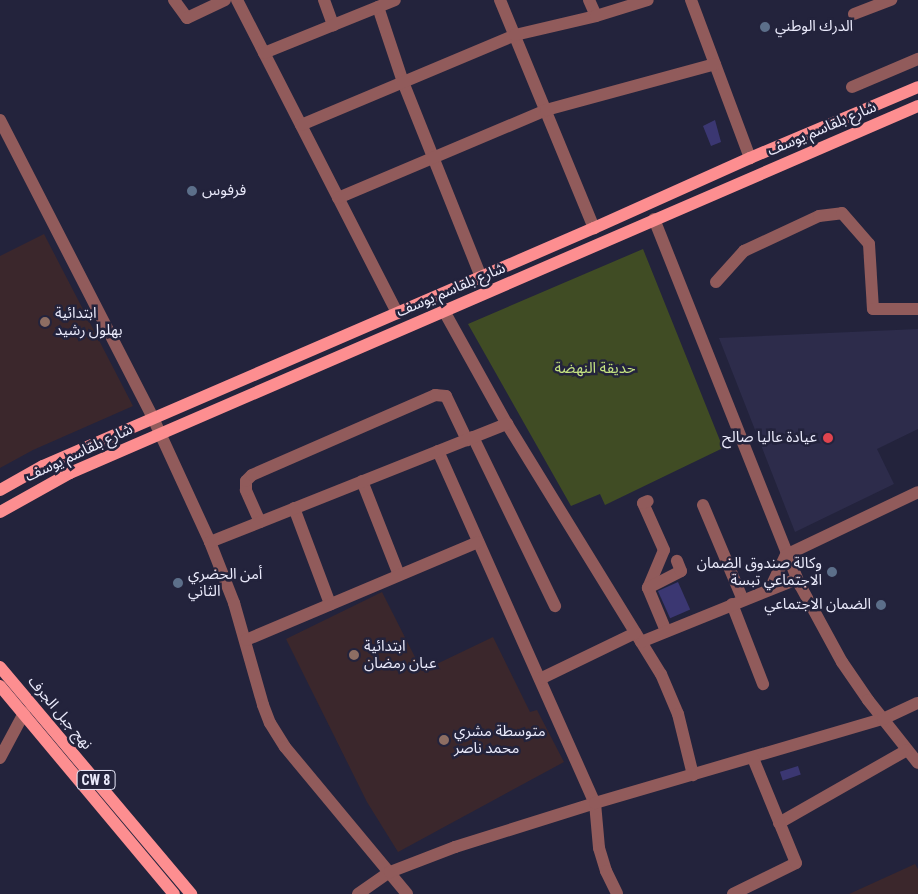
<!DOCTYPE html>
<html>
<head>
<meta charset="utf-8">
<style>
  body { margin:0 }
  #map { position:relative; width:918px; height:894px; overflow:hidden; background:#23233c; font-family:"Roboto Condensed","Noto Sans Arabic",sans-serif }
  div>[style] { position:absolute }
  .built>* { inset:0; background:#2d2c4b }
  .education>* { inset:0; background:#3b272c }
  .green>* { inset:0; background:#404c24 }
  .building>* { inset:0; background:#3b3772; transform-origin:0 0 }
  .minor>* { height:12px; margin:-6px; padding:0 6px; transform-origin:6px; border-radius:6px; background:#915b5b }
  .major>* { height:12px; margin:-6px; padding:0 6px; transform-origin:6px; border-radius:6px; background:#fd8e90 }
  .dots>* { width:14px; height:14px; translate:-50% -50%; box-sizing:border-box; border:2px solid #23233c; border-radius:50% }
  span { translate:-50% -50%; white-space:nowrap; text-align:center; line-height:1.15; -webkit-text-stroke:5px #23233c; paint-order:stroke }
  .shield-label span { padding:1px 4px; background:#23233c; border:1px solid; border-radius:4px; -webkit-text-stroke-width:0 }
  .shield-label { font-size:14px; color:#eaeafb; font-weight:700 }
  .poi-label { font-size:15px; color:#eaeafb }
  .left { translate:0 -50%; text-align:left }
  .right { translate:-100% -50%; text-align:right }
  .street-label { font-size:15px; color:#eaeafb }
  .park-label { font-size:15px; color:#c4e281 }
</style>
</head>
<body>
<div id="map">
  <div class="built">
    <div style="clip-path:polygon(918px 329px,918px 429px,877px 449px,894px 484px,795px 532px,719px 338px)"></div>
  </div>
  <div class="education">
    <div style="clip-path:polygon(44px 234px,133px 406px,33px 450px,0 468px,0 256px)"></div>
    <div style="clip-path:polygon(382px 592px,422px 671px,493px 637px,530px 712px,537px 710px,564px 762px,398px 852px,367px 802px,286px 639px)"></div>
    <div style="clip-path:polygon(915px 864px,918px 869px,918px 894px,849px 894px)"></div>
  </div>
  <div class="green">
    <div style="clip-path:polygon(643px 249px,723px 448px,605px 505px,600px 494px,571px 506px,468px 324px)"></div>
  </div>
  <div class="building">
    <div style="clip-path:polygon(715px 120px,721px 142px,711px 146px,703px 126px)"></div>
    <div style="left:678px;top:582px;width:30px;height:22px;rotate:66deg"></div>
    <div style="left:798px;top:766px;width:9px;height:19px;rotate:72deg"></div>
  </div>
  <div class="minor">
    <div style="left:174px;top:0;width:22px;rotate:54deg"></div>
    <div style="left:187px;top:18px;width:42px;rotate:-25.3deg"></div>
    <div style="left:237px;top:0;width:352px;rotate:62.9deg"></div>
    <div style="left:324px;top:0;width:27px;rotate:70deg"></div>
    <div style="left:500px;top:0;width:247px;rotate:67.6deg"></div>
    <div style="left:589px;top:0;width:17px;rotate:66deg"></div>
    <div style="left:691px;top:0;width:169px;rotate:69.5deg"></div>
    <div style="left:378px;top:7px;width:79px;rotate:71.6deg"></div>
    <div style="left:403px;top:82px;width:210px;rotate:68.2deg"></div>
    <div style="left:854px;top:14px;width:40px;rotate:-21deg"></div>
    <div style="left:264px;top:53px;width:141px;rotate:-22deg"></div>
    <div style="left:852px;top:87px;width:72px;rotate:-23deg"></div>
    <div style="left:0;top:120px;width:335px;rotate:62.8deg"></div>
    <div style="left:153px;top:418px;width:136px;rotate:65.3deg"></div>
    <div style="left:210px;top:542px;width:66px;rotate:68.5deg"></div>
    <div style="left:234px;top:603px;width:106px;rotate:74.1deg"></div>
    <div style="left:263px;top:705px;width:19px;rotate:69deg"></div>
    <div style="left:270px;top:723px;width:28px;rotate:58deg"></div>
    <div style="left:285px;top:747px;width:191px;rotate:50.3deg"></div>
    <div style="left:301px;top:125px;width:232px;rotate:-22.8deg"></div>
    <div style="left:515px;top:35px;width:83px;rotate:-13.2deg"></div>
    <div style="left:596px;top:16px;width:54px;rotate:-17.1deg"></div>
    <div style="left:338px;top:198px;width:226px;rotate:-22.9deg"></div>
    <div style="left:546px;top:110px;width:175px;rotate:-15.2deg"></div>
    <div style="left:654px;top:219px;width:394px;rotate:68.3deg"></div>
    <div style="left:800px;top:585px;width:88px;rotate:61.4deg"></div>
    <div style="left:842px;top:662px;width:46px;rotate:55.6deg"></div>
    <div style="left:868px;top:700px;width:80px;rotate:51.6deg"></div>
    <div style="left:716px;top:282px;width:42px;rotate:-47.9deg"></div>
    <div style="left:744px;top:251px;width:83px;rotate:-25deg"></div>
    <div style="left:819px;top:216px;width:23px;rotate:-7deg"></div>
    <div style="left:842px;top:213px;width:41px;rotate:48.9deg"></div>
    <div style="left:869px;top:244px;width:65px;rotate:86.5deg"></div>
    <div style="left:873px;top:309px;width:45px"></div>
    <div style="left:444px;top:311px;width:129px;rotate:60.9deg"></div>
    <div style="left:507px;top:424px;width:294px;rotate:58.4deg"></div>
    <div style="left:661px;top:674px;width:43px;rotate:67deg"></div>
    <div style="left:678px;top:714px;width:63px;rotate:76.2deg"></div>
    <div style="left:473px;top:437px;width:188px;rotate:64.1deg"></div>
    <div style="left:438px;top:451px;width:385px;rotate:66deg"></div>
    <div style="left:595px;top:803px;width:45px;rotate:84.9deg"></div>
    <div style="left:599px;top:848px;width:24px;rotate:73deg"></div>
    <div style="left:606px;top:871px;width:25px;rotate:64deg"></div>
    <div style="left:362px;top:481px;width:101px;rotate:68.5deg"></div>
    <div style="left:703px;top:505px;width:103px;rotate:67.2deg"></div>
    <div style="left:294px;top:508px;width:103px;rotate:69.4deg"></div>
    <div style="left:260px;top:522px;width:35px;rotate:-114deg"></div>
    <div style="left:246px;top:490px;width:9px;rotate:-90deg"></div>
    <div style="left:246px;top:481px;width:8px;rotate:-45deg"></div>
    <div style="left:252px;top:475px;width:200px;rotate:-23.6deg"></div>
    <div style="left:435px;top:395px;width:11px;rotate:5deg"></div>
    <div style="left:446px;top:396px;width:49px;rotate:64.5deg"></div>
    <div style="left:210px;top:542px;width:320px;rotate:-21.7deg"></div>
    <div style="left:648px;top:588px;width:41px;rotate:-67.2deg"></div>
    <div style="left:664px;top:550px;width:51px;rotate:-114.1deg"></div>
    <div style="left:643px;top:503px;width:5px;rotate:-22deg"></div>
    <div style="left:770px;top:589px;width:38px;rotate:-65deg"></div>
    <div style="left:786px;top:555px;width:146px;rotate:-25.5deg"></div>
    <div style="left:732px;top:604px;width:86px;rotate:68.8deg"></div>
    <div style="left:666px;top:631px;width:47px;rotate:-112.7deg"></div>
    <div style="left:648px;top:588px;width:37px;rotate:-27deg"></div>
    <div style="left:681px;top:571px;width:11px;rotate:-112deg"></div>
    <div style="left:246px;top:640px;width:252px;rotate:-22.9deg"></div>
    <div style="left:641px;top:642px;width:168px;rotate:-22deg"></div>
    <div style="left:540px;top:679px;width:106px;rotate:-25.8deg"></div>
    <div style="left:0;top:758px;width:51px;rotate:-61.9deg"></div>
    <div style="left:779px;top:823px;width:147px;rotate:-29.7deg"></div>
    <div style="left:358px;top:894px;width:39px;rotate:-35deg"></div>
    <div style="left:390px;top:872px;width:70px;rotate:-21deg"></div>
    <div style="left:455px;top:847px;width:147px;rotate:-17.4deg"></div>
    <div style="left:595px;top:803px;width:300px;rotate:-16.3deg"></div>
    <div style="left:883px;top:719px;width:38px;rotate:-25deg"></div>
    <div style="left:733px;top:894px;width:70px;rotate:-26.2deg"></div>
    <div style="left:796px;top:863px;width:113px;rotate:-112.3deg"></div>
  </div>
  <div class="major">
    <div style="left:0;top:490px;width:49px;rotate:-29.2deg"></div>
    <div style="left:43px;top:466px;width:600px;rotate:-23.36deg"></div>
    <div style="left:594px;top:228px;width:171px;rotate:-24.2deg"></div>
    <div style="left:750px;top:158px;width:182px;rotate:-22.9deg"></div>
    <div style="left:0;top:512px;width:80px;rotate:-29.1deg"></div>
    <div style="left:70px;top:473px;width:924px;rotate:-23.4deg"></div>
    <div style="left:0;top:667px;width:297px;rotate:49.9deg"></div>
    <div style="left:0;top:686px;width:271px;rotate:50.1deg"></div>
  </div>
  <div class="dots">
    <div style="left:765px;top:27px;background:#5c6f8a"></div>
    <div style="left:192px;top:191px;background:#5c6f8a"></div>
    <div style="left:45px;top:322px;background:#8d6e63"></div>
    <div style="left:828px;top:438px;background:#e0444e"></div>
    <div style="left:832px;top:572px;background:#5c6f8a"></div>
    <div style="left:178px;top:583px;background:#5c6f8a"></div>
    <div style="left:881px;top:605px;background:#5c6f8a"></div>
    <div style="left:354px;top:655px;background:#8d6e63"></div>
    <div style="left:444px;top:740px;background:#8d6e63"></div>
  </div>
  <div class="shield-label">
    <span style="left:96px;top:780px">CW 8</span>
  </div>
  <div class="poi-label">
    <span class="left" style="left:775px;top:27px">الدرك الوطني</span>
    <span class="left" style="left:202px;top:191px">فرفوس</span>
    <span class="left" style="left:55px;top:322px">ابتدائية<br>بهلول رشيد</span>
    <span class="right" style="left:817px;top:438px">عيادة عاليا صالح</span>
    <span class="right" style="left:822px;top:572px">وكالة صندوق الضمان<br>الاجتماعي تبسة</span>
    <span class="left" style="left:188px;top:583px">أمن الحضري<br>الثاني</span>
    <span class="right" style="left:871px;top:605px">الضمان الاجتماعي</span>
    <span class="left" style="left:364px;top:655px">ابتدائية<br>عبان رمضان</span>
    <span class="left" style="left:454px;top:740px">متوسطة مشري<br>محمد ناصر</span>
  </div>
  <div class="street-label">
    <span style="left:822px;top:129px;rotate:-23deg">شارع بلقاسم يوسف</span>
    <span style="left:451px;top:290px;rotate:-23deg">شارع بلقاسم يوسف</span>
    <span style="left:79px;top:453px;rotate:-25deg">شارع بلقاسم يوسف</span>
    <span style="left:60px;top:713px;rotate:50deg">نهج جبل الجرف</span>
  </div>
  <div class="park-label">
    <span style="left:595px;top:369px">حديقة النهضة</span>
  </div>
</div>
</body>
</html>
